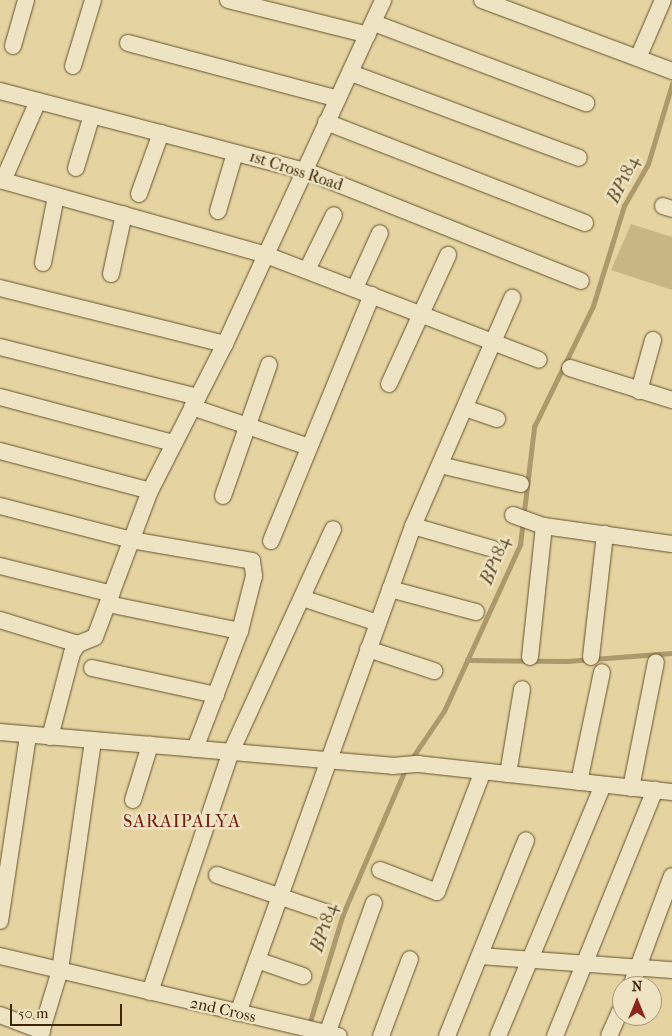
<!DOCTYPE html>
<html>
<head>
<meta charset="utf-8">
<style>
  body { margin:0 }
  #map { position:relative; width:672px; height:1036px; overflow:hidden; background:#e5d4a1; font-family:"IM FELL French Canon",serif }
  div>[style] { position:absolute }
  .green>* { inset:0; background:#c8b687 }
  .stream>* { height:4.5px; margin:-2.25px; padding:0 2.25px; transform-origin:2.25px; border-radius:2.25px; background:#ac996d }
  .roads { filter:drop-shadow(0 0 1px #67522e) drop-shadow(0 0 1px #67522e) }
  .minor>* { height:16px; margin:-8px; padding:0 8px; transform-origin:8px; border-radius:8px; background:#eee3c2 }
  span { translate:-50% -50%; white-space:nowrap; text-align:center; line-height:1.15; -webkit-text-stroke:5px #eee3c2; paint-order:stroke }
  .street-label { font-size:16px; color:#3d2608 }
  .water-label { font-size:18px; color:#5e4826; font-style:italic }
  .neighbourhood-label { font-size:18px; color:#7a1f14; letter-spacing:1px }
  .north { position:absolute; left:612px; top:976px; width:50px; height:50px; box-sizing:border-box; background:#eee3c2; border:1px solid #a79778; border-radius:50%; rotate:0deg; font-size:14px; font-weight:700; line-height:20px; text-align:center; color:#3d2608 }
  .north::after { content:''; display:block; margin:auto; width:18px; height:22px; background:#8f2418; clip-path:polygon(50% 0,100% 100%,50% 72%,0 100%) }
  .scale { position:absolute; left:10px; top:1004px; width:112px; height:22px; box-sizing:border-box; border:2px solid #3d2608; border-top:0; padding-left:6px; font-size:15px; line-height:18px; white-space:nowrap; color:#3d2608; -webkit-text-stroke:4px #eee3c2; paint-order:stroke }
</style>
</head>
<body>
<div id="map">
  <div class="green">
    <div style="clip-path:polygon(631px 224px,672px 237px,672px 290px,611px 270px)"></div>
  </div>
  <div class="stream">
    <div style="left:467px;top:660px;width:100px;rotate:0.6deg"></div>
    <div style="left:567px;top:661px;width:105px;rotate:-4.4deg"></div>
    <div style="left:410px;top:761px;width:60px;rotate:-55.8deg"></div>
    <div style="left:444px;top:711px;width:183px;rotate:-65.4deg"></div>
    <div style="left:520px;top:545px;width:119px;rotate:-83.2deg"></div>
    <div style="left:534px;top:427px;width:135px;rotate:-64deg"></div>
    <div style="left:593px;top:306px;width:105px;rotate:-72.8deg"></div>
    <div style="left:624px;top:206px;width:48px;rotate:-60.3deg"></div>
    <div style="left:648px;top:164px;width:84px;rotate:-73.3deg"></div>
    <div style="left:309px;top:1025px;width:116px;rotate:-73deg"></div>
    <div style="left:343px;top:914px;width:159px;rotate:-66.7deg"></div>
  </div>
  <div class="roads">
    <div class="minor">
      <div style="left:228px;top:0;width:144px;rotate:14deg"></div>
      <div style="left:482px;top:0;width:203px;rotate:20.5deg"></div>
      <div style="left:374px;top:23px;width:227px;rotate:20.7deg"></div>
      <div style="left:128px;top:43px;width:217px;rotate:14.9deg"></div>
      <div style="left:13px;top:46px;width:48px;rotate:-74.2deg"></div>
      <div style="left:638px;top:58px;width:63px;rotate:-66.7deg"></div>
      <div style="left:73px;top:66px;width:69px;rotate:-73.1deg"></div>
      <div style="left:351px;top:73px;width:243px;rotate:20.4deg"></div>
      <div style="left:0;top:91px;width:316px;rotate:14.7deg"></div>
      <div style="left:306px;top:171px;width:296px;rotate:21.8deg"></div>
      <div style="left:326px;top:122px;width:278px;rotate:21.3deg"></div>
      <div style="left:76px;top:168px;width:55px;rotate:-73.2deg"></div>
      <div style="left:0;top:180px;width:276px;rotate:15.7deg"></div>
      <div style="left:266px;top:255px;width:292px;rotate:21deg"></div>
      <div style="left:3px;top:181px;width:87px;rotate:-66.4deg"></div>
      <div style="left:139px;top:194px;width:65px;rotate:-70.2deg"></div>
      <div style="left:663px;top:206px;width:9px;rotate:18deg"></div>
      <div style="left:218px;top:211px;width:60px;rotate:-73.7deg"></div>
      <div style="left:43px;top:263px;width:68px;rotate:-79deg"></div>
      <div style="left:307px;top:270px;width:61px;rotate:-63.9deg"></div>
      <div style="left:111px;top:274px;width:61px;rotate:-77.8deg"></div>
      <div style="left:0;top:288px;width:232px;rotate:14deg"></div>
      <div style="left:355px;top:288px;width:60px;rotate:-65.6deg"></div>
      <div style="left:0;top:347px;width:204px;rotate:14.2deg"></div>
      <div style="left:570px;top:368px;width:107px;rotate:17.4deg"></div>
      <div style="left:389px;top:384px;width:142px;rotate:-65.4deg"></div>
      <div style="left:639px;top:391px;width:53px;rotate:-74.6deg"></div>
      <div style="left:0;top:397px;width:179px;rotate:14.9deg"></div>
      <div style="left:192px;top:407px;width:124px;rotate:18.9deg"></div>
      <div style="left:465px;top:408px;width:34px;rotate:19deg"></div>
      <div style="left:0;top:451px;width:155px;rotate:14.9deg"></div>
      <div style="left:440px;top:465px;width:83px;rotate:13.2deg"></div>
      <div style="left:223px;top:496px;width:139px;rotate:-70.7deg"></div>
      <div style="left:0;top:506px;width:135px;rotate:14.5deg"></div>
      <div style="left:131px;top:540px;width:123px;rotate:9.8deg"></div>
      <div style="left:252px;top:561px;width:15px;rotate:82deg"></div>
      <div style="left:254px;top:576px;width:57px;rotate:104.3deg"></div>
      <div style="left:240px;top:631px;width:126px;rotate:110.9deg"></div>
      <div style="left:513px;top:515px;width:33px;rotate:20deg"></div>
      <div style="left:544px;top:526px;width:129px;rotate:8deg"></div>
      <div style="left:413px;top:526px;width:83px;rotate:16deg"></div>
      <div style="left:271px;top:541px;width:266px;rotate:-67.7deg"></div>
      <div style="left:0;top:566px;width:115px;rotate:14deg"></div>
      <div style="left:390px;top:589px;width:89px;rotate:15deg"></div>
      <div style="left:302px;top:598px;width:80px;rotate:18.2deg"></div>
      <div style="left:108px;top:604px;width:135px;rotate:11.6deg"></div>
      <div style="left:0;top:620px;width:82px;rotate:17.1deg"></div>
      <div style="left:368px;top:649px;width:70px;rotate:18.4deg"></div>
      <div style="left:530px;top:657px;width:132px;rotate:-83.9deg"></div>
      <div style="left:591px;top:657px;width:124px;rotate:-83.5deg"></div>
      <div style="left:92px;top:668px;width:127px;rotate:12.3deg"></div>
      <div style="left:0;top:732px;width:394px;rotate:4.9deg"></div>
      <div style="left:393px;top:766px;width:25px;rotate:-5deg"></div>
      <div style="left:418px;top:764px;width:256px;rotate:6.3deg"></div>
      <div style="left:50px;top:737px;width:87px;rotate:-75.3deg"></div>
      <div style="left:72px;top:653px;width:11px;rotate:-56deg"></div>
      <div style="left:78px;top:644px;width:18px;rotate:-22deg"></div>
      <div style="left:95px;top:637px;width:156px;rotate:-69.4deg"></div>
      <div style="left:150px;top:491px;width:165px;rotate:-63deg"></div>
      <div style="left:225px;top:344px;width:379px;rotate:-65.3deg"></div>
      <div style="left:508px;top:774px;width:86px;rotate:-80.6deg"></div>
      <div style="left:579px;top:782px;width:112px;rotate:-78.2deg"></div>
      <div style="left:631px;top:788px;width:128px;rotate:-78.8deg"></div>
      <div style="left:133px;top:800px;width:58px;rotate:-72.8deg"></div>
      <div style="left:380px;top:870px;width:61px;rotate:21.1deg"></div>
      <div style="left:437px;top:892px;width:129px;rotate:-69.2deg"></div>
      <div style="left:217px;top:875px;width:117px;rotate:18.9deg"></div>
      <div style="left:0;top:921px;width:188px;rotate:-81.4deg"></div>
      <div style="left:0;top:956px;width:348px;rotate:13.3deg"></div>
      <div style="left:480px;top:956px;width:193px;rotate:4.2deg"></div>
      <div style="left:257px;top:960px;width:49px;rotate:19.2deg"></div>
      <div style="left:631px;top:986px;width:117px;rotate:-69.6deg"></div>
      <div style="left:150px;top:992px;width:253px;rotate:-71.4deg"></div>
      <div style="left:231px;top:752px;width:245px;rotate:-65.4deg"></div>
      <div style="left:238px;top:1013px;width:517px;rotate:-70.23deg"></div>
      <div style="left:413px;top:526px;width:249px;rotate:-66.5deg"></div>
      <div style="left:0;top:1015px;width:45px;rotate:20.9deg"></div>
      <div style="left:327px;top:1034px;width:139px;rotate:-70.3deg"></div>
      <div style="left:40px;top:1036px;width:69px;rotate:-73.1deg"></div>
      <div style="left:60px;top:970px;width:232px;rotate:-81.8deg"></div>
      <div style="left:381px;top:1036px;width:82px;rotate:-69.4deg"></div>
      <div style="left:447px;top:1036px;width:211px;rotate:-68deg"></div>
      <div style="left:498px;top:1036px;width:272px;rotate:-67.3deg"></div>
      <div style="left:555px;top:1036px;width:266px;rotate:-67.9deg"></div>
      <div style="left:609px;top:1036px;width:32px;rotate:-66deg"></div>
    </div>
  </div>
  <div class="street-label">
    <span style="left:296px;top:171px;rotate:18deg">1st Cross Road</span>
    <span style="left:223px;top:1010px;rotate:13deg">2nd Cross</span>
  </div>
  <div class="water-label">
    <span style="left:624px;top:180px;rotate:-64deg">BP184</span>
    <span style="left:496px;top:561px;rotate:-68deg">BP184</span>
    <span style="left:325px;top:928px;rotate:-72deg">BP184</span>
  </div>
  <div class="neighbourhood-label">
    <span style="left:182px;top:822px">SARAIPALYA</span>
  </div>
  <div class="north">N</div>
  <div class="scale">50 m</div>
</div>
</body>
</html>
